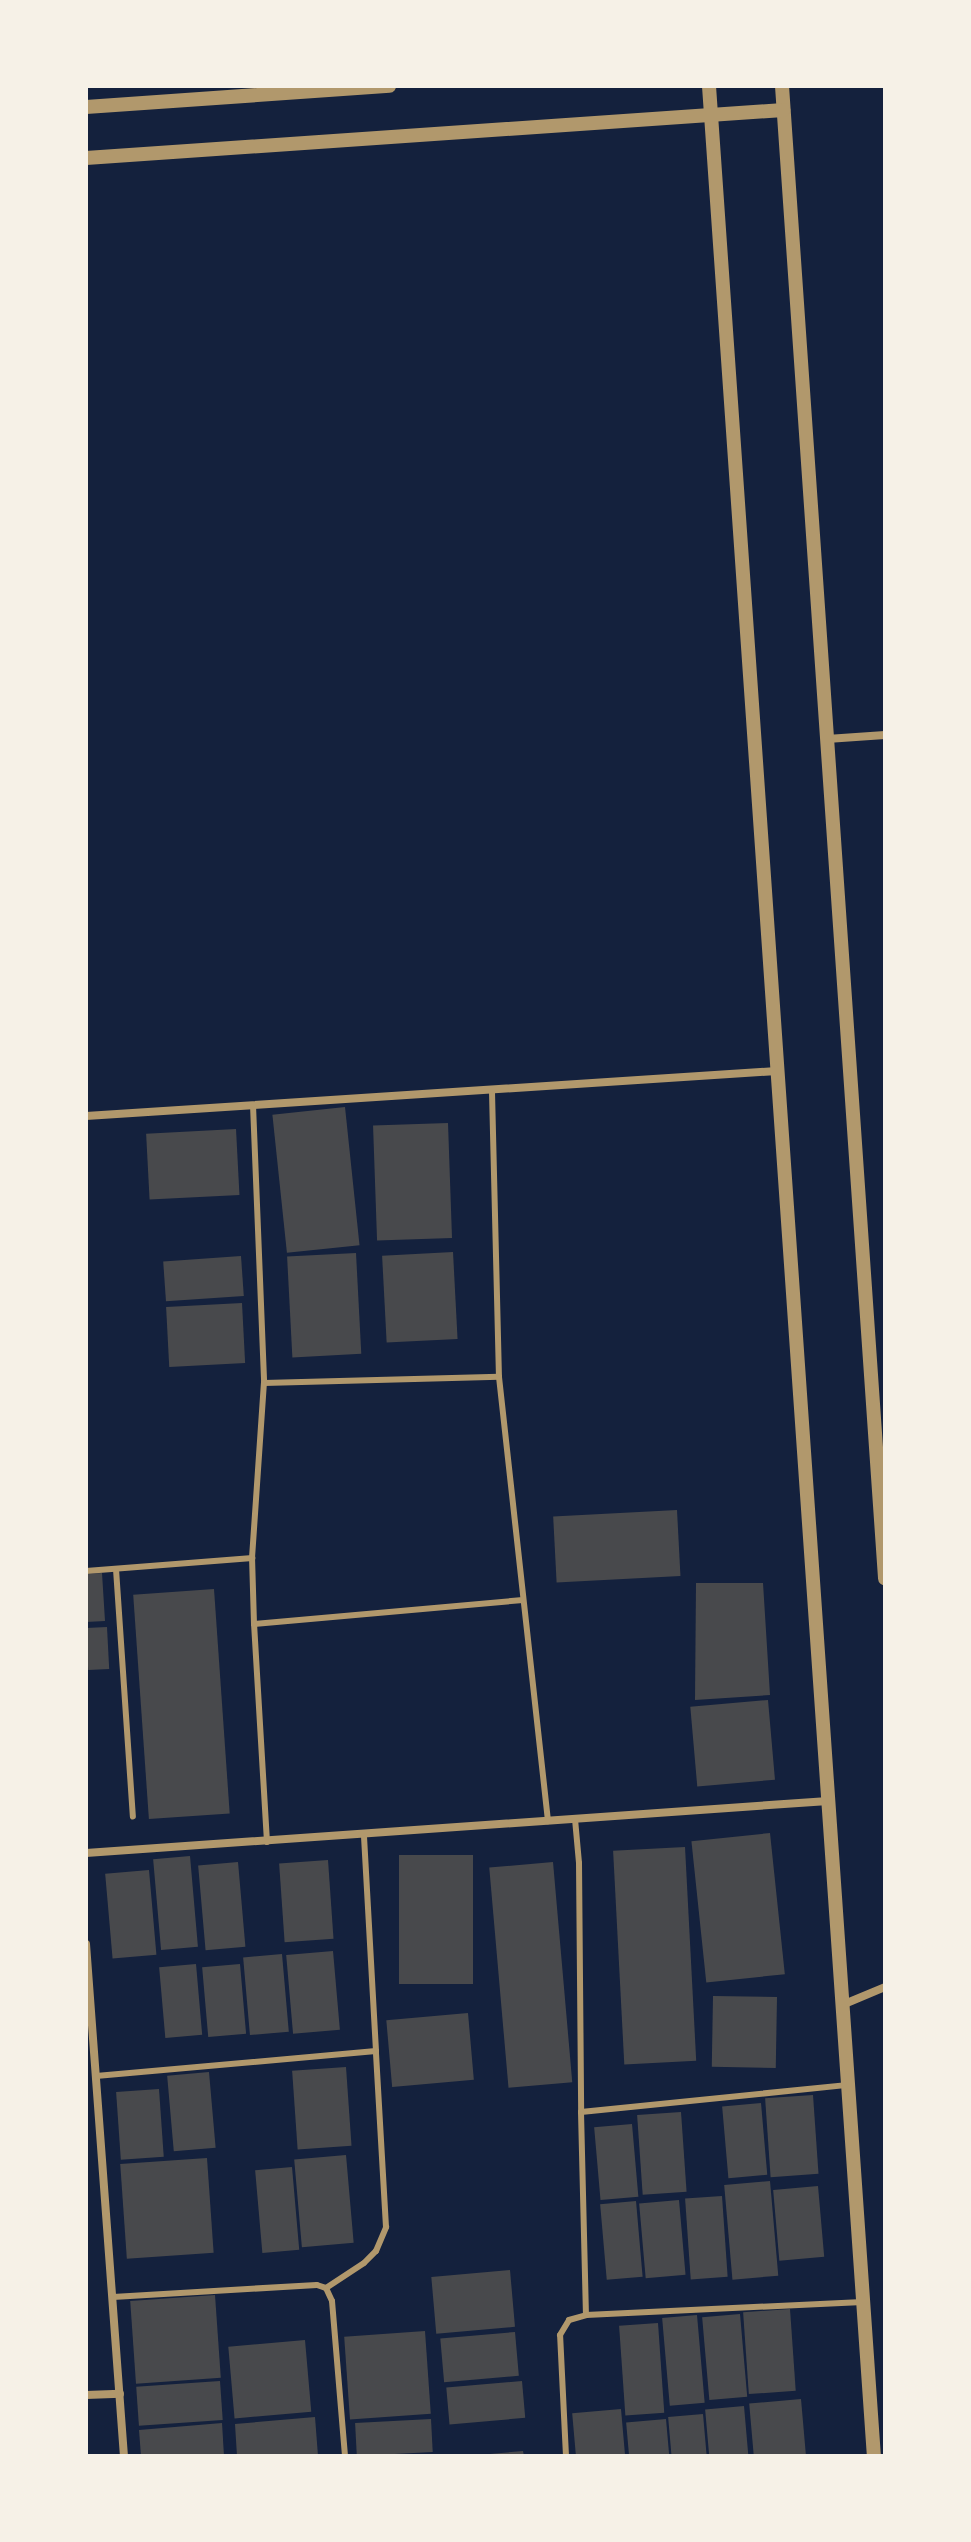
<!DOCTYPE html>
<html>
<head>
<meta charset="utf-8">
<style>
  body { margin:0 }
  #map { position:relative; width:971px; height:2542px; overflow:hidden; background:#14213d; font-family:"Sofia Sans Condensed",sans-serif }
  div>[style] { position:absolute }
  .building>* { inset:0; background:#48494c; transform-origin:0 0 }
  .service>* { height:6px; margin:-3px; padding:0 3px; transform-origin:3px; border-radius:3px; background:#b1986c }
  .minor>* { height:8px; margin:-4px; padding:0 4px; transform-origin:4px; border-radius:4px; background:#b1986c }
  .tertiary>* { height:14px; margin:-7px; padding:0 7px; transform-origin:7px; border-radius:7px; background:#b1986c }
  span { translate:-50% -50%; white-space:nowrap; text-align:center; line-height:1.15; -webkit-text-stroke:7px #f6f1e7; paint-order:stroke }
  .frame { position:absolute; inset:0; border:88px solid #f6f1e7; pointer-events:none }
</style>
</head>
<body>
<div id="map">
  <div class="building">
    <div style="left:345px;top:1107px;width:139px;height:73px;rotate:84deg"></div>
    <div style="left:448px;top:1123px;width:115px;height:75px;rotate:88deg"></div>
    <div style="left:236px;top:1129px;width:66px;height:90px;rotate:87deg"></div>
    <div style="left:453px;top:1252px;width:87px;height:71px;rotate:87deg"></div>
    <div style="left:356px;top:1253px;width:101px;height:69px;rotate:87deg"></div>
    <div style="left:241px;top:1256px;width:40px;height:78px;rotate:86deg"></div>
    <div style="left:242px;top:1303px;width:60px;height:76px;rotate:87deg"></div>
    <div style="left:677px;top:1510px;width:66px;height:124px;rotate:87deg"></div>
    <div style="clip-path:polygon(102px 1573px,105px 1621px,86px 1622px,86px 1574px)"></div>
    <div style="clip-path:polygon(696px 1583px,763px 1583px,770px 1695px,695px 1700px)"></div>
    <div style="left:214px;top:1589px;width:225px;height:81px;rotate:86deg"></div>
    <div style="left:107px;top:1627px;width:42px;height:21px;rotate:87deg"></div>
    <div style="left:768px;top:1700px;width:80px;height:78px;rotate:85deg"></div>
    <div style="left:770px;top:1833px;width:142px;height:79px;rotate:84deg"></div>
    <div style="left:685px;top:1847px;width:214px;height:72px;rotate:87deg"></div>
    <div style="left:473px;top:1855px;width:129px;height:74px;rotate:90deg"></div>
    <div style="left:190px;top:1856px;width:91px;height:37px;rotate:85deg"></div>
    <div style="left:328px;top:1860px;width:79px;height:49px;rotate:86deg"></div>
    <div style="left:238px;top:1862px;width:85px;height:40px;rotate:85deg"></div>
    <div style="left:553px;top:1862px;width:221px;height:64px;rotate:85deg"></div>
    <div style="left:149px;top:1870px;width:85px;height:44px;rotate:85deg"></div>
    <div style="left:333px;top:1951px;width:79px;height:47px;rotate:85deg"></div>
    <div style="left:282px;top:1954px;width:78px;height:39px;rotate:85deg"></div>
    <div style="left:196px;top:1964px;width:71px;height:37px;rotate:85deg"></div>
    <div style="left:240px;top:1964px;width:70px;height:38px;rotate:85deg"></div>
    <div style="left:777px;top:1997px;width:71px;height:64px;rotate:91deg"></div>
    <div style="left:468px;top:2013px;width:67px;height:82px;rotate:85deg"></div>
    <div style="left:346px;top:2067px;width:79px;height:54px;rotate:86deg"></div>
    <div style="left:209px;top:2072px;width:76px;height:42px;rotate:85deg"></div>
    <div style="left:159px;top:2089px;width:68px;height:43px;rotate:86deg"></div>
    <div style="left:813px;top:2095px;width:79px;height:48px;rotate:86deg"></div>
    <div style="left:761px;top:2103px;width:72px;height:39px;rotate:85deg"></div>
    <div style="left:681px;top:2112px;width:80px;height:44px;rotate:86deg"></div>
    <div style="left:632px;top:2124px;width:73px;height:38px;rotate:85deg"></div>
    <div style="left:346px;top:2155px;width:88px;height:52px;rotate:85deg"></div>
    <div style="left:207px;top:2158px;width:95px;height:87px;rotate:86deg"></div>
    <div style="left:292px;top:2167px;width:83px;height:37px;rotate:85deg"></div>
    <div style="left:770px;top:2181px;width:95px;height:46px;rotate:85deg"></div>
    <div style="left:818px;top:2186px;width:71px;height:45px;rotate:85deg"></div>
    <div style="left:722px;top:2196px;width:81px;height:37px;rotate:86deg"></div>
    <div style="left:679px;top:2200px;width:75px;height:40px;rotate:85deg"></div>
    <div style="left:636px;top:2201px;width:76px;height:36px;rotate:85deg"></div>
    <div style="left:510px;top:2270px;width:57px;height:79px;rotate:85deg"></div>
    <div style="left:215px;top:2295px;width:83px;height:85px;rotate:86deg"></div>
    <div style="left:790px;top:2309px;width:82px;height:47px;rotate:86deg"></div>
    <div style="left:740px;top:2314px;width:83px;height:38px;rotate:85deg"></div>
    <div style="left:697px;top:2315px;width:88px;height:35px;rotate:85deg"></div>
    <div style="left:658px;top:2323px;width:90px;height:39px;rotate:86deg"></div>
    <div style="left:425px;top:2331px;width:83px;height:81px;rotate:86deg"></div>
    <div style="left:515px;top:2332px;width:44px;height:75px;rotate:85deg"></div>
    <div style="left:305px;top:2340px;width:72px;height:77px;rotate:85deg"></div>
    <div style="left:220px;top:2381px;width:39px;height:84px;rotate:86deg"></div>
    <div style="left:522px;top:2381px;width:37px;height:76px;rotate:85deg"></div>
    <div style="left:801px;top:2399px;width:57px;height:52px;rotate:85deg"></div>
    <div style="left:744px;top:2406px;width:50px;height:39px;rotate:85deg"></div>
    <div style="left:621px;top:2409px;width:47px;height:49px;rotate:85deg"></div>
    <div style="left:703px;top:2414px;width:42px;height:35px;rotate:85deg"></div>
    <div style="clip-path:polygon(315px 2417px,318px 2456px,237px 2456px,235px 2424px)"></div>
    <div style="left:431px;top:2419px;width:33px;height:76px;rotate:87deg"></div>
    <div style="left:666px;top:2419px;width:37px;height:40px;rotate:85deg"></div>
    <div style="clip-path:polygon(222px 2423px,224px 2456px,141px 2456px,139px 2430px)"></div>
    <div style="clip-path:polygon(523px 2451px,524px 2456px,490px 2456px,490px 2454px)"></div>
  </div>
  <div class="service">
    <div style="left:492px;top:1092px;width:285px;rotate:88.6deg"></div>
    <div style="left:499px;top:1377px;width:447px;rotate:83.7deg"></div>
    <div style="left:253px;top:1105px;width:278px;rotate:87.7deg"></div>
    <div style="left:264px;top:1383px;width:235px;rotate:-1.5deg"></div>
    <div style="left:116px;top:1569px;width:248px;rotate:86.1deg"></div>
    <div style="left:86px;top:1571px;width:167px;rotate:-4.5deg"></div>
    <div style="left:254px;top:1624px;width:66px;rotate:-91.7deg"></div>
    <div style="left:252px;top:1558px;width:175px;rotate:-86.1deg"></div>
    <div style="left:575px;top:1819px;width:44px;rotate:84.8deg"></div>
    <div style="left:579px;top:1863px;width:249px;rotate:89.5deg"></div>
    <div style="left:581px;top:2112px;width:266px;rotate:-5.8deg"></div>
    <div style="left:267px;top:1842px;width:218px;rotate:-93.4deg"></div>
    <div style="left:254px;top:1624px;width:270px;rotate:-5.1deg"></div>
    <div style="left:96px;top:2076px;width:281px;rotate:-5.1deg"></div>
    <div style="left:376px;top:2051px;width:217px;rotate:-93.2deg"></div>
    <div style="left:581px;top:2112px;width:203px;rotate:88.6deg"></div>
    <div style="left:326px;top:2288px;width:45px;rotate:-33.3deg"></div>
    <div style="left:364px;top:2263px;width:17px;rotate:-45deg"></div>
    <div style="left:376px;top:2251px;width:26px;rotate:-67deg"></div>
    <div style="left:386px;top:2227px;width:176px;rotate:-93.3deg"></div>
    <div style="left:113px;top:2297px;width:204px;rotate:-3.4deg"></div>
    <div style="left:317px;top:2285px;width:9px;rotate:18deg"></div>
    <div style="left:326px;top:2288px;width:14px;rotate:65deg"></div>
    <div style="left:332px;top:2301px;width:156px;rotate:85.2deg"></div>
    <div style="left:566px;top:2456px;width:121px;rotate:-92.8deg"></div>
    <div style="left:560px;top:2335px;width:17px;rotate:-59deg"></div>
    <div style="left:569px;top:2320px;width:18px;rotate:-16deg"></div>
    <div style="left:586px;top:2315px;width:277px;rotate:-2.7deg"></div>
  </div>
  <div class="minor">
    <div style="left:827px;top:739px;width:58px;rotate:-3.9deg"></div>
    <div style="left:86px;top:1116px;width:692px;rotate:-3.73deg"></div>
    <div style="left:86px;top:1853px;width:744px;rotate:-4.01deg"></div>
    <div style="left:86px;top:1944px;width:513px;rotate:85.76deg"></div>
    <div style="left:842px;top:2005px;width:47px;rotate:-22.7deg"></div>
    <div style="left:86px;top:2395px;width:34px;rotate:-2deg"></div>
  </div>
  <div class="tertiary">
    <div style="left:709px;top:86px;width:2376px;rotate:86.02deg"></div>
    <div style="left:782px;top:86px;width:1496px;rotate:86.05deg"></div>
    <div style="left:86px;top:107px;width:304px;rotate:-4deg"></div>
    <div style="left:86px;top:158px;width:699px;rotate:-3.94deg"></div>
  </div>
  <div class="frame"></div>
</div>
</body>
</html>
